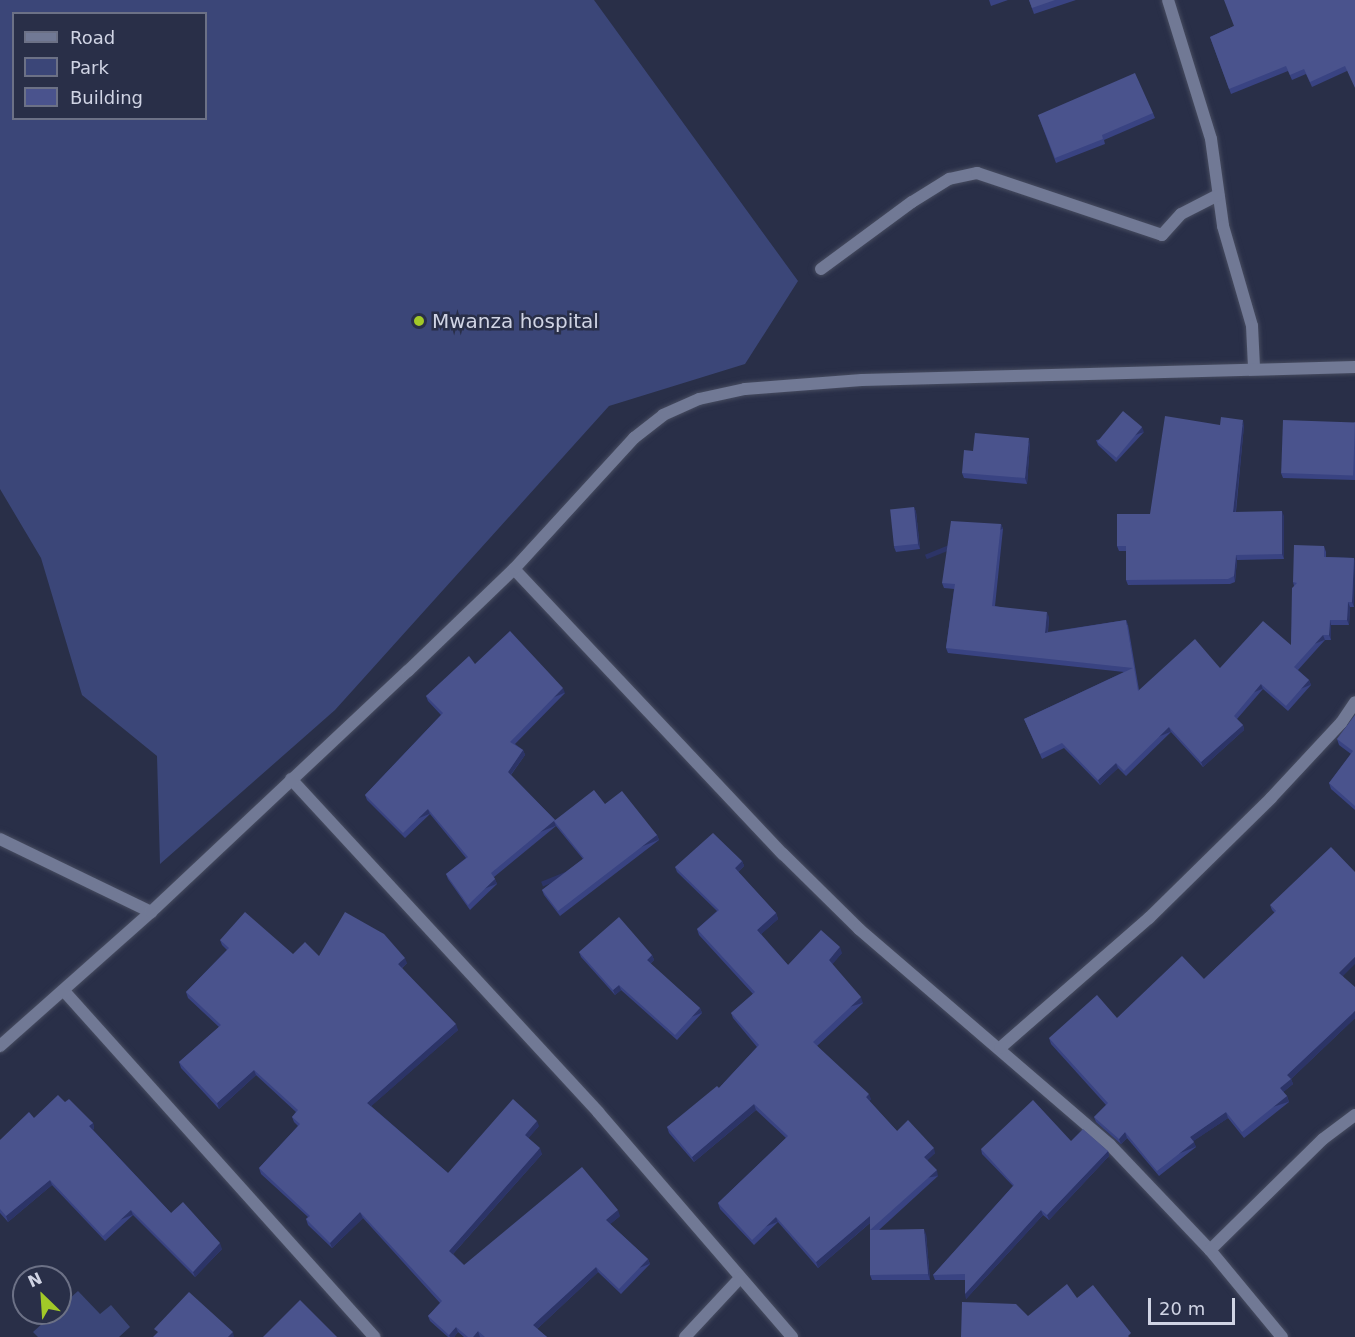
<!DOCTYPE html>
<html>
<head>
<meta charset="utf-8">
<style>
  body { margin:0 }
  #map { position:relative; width:1355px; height:1337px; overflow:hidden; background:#292f48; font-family:"DejaVu Sans",sans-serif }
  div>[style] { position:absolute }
  .green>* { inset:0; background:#3b4678 }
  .roads { filter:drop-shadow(0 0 2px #474c60) drop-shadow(0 0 2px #474c60) }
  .street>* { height:12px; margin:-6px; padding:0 6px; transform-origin:6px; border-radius:6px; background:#717995 }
  .wall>* { inset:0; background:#394382 }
  .shaded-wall>* { inset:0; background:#2c3467; transform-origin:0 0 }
  .building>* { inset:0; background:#4a538d; transform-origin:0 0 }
  .dots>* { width:16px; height:16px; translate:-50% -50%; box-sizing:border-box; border:3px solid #292f48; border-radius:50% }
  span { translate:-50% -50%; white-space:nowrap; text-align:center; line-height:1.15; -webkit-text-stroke:5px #292f48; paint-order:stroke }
  .poi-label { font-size:20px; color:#d0d4e4 }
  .left { translate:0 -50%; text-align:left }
  .legend { position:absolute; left:12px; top:12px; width:195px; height:108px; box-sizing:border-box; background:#292f48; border:2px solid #6c7186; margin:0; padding:8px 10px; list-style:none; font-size:18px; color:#d0d4e4 }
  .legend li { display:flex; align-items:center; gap:12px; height:30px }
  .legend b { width:30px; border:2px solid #6c7186 }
  .north { position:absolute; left:12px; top:1265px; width:60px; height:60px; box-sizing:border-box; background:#292f48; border:2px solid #6c7186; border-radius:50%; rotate:335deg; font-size:16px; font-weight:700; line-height:24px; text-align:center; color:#d0d4e4 }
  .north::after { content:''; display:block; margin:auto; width:21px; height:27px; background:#a2c928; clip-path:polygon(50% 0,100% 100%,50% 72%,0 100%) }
  .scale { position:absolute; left:1148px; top:1298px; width:87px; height:27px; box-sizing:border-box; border:3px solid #d0d4e4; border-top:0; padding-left:8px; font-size:18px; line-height:21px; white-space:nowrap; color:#d0d4e4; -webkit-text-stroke:4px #292f48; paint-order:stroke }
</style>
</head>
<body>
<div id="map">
  <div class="green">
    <div style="clip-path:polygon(evenodd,0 0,594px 0,798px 281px,745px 364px,609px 406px,335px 710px,160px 864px,157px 756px,82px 695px,41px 558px,0 489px,0 0,14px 14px,206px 14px,206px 118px,14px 118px,14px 14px)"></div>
    <div style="clip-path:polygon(78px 1291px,100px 1314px,111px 1305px,130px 1327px,119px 1337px,38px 1337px,33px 1332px,54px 1313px,60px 1313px,60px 1307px)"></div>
  </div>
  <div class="roads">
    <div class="street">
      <div style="left:1168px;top:0;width:145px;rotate:72.8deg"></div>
      <div style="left:1211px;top:139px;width:88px;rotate:82.1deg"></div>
      <div style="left:1223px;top:226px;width:104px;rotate:73.8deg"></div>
      <div style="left:1252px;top:326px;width:41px;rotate:87.2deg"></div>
      <div style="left:821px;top:269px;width:113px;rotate:-36.4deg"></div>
      <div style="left:912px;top:202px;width:44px;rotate:-31.9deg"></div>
      <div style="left:949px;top:179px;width:29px;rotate:-12deg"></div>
      <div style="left:977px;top:173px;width:195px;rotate:18.5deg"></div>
      <div style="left:1162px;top:235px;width:28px;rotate:-48deg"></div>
      <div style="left:1181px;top:214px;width:42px;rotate:-27.2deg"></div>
      <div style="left:514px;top:569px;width:392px;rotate:46.7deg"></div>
      <div style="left:783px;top:854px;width:107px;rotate:44.6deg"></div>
      <div style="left:859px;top:929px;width:331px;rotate:40.7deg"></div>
      <div style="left:1110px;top:1145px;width:145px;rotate:46.4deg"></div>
      <div style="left:1210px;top:1250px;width:113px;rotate:50.4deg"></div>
      <div style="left:291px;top:779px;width:453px;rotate:47.3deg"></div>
      <div style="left:598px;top:1112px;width:297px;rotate:49.2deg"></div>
      <div style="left:0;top:839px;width:168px;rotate:25.8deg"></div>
      <div style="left:64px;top:991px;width:465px;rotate:48.1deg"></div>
      <div style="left:0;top:1046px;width:202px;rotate:-41.6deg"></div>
      <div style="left:151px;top:912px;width:352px;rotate:-43.2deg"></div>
      <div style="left:408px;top:671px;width:147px;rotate:-43.9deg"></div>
      <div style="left:514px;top:569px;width:178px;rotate:-47.5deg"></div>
      <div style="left:634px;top:438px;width:37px;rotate:-38deg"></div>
      <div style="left:663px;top:415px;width:39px;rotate:-24deg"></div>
      <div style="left:699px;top:399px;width:47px;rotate:-12.3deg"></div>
      <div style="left:745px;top:389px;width:117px;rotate:-4.4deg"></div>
      <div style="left:862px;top:380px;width:493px;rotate:-1.5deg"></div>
      <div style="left:1000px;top:1048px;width:198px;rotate:-41.1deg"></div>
      <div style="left:1149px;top:918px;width:171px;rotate:-44.5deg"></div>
      <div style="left:1271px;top:798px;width:103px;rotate:-47deg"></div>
      <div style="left:1341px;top:723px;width:25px;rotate:-56deg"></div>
      <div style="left:1210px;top:1250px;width:158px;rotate:-44.5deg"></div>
      <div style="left:1323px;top:1139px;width:40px;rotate:-37deg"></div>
      <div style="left:685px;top:1337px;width:81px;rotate:-47deg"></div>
    </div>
  </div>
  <div class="wall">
    <div style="clip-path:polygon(989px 0,1008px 0,991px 6px)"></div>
    <div style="clip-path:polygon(1029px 0,1076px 0,1034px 14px)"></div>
    <div style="clip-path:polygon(1355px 0,1347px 71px,1312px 87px,1306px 74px,1292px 80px,1288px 71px,1231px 94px,1210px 37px,1234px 26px)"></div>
    <div style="clip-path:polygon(1153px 113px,1155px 118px,1104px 140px,1105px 144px,1056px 163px,1038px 115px)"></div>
    <div style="clip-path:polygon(1355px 422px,1355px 480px,1283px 478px,1281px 473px)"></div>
    <div style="clip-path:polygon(1220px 425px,1244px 425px,1236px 512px,1284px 516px,1284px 559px,1237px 560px,1235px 582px,1230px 584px,1128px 585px,1126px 580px,1126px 551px,1119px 551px,1117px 546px,1150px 514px)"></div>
    <div style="clip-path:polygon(1144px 432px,1116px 462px,1098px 445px,1096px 440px)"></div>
    <div style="clip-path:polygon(1030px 443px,1027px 484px,964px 478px,962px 473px,973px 451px)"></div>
    <div style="clip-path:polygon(914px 507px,916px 512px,920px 549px,896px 552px,894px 547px)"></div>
    <div style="clip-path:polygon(1001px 524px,1003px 529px,995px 606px,1049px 617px,1048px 632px,1126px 620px,1128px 625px,1139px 690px,1220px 668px,1291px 645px,1294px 586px,1293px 582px,1324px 546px,1326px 552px,1326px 557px,1354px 558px,1354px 607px,1350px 607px,1349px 625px,1331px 625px,1331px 640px,1325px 640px,1298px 670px,1309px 680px,1311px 685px,1288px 711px,1263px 689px,1237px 719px,1243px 725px,1244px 730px,1203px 767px,1171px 732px,1126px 776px,1118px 768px,1100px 785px,1064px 748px,1042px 759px,1024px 719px,1124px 672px,948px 653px,946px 648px,954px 589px,944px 588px,942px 583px)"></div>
    <div style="clip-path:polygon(475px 664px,565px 693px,515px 744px,523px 750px,525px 755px,511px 775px,555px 820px,605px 804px,657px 835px,659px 840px,560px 916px,544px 895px,542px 890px,583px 859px,556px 826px,494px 877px,497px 884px,470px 910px,448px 879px,446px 874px,466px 858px,430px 814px,405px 838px,367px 800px,365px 795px,441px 715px,428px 701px,426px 696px)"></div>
    <div style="clip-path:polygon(1355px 715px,1355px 810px,1331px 789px,1329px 783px,1351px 754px,1339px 745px,1337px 739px)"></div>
    <div style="clip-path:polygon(742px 861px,744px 866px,738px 872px,776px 913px,778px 919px,761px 934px,788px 965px,842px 953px,832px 964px,863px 1003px,817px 1046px,871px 1099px,869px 1101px,897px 1131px,935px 1153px,927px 1160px,938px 1176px,879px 1230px,926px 1234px,930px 1280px,872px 1280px,870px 1275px,870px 1223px,818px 1268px,778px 1222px,754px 1245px,720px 1209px,718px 1203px,786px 1138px,756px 1110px,694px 1162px,669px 1133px,667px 1127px,719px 1088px,757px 1047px,733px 1018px,731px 1013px,753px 994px,699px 935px,697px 929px,717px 911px,677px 872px,675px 867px)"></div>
    <div style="clip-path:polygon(1270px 905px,1343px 976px,1355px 1018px,1291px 1079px,1293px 1084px,1283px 1092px,1287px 1096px,1289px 1102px,1244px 1138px,1228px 1118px,1193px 1141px,1196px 1147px,1159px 1176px,1127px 1138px,1121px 1144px,1096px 1122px,1094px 1117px,1106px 1105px,1051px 1044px,1049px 1038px,1117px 1018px,1204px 979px,1275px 913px,1272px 910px)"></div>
    <div style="clip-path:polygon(220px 940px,293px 954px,407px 963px,402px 968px,458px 1030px,371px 1106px,448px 1173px,539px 1126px,528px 1138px,542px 1154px,453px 1254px,464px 1265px,620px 1216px,610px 1224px,648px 1259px,650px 1264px,621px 1294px,598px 1272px,537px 1329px,547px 1337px,464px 1337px,458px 1332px,454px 1337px,448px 1337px,430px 1321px,428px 1316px,440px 1303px,363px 1218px,332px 1248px,308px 1225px,306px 1219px,308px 1217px,261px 1174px,259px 1168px,298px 1126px,294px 1122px,292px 1117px,296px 1112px,256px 1075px,219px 1109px,181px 1068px,179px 1062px,219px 1027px,188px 998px,186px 992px,227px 950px,222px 945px)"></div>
    <div style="clip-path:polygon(579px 952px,652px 955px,654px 960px,650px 964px,700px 1008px,702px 1013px,677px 1040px,621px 990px,615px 995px,581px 957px)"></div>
    <div style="clip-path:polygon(65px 1102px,93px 1123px,94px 1128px,93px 1130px,171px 1213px,222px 1249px,195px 1277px,133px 1215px,105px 1241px,52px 1185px,8px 1222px,0 1213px,0 1140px,34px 1118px)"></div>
    <div style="clip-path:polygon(1071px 1141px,1108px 1151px,1109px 1156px,1049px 1220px,1043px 1215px,966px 1299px,965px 1280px,935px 1280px,933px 1275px,1013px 1186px,982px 1154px,981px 1149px)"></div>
  </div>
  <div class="shaded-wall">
    <div style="clip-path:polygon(1243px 420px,1244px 425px,1235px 517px,1233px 512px)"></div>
    <div style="left:1142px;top:427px;width:5px;height:41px;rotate:68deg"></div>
    <div style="clip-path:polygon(1029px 438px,1030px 443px,1027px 484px,1025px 478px)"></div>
    <div style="clip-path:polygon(914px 507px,916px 512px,920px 549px,918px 544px)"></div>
    <div style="clip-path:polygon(1282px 511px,1284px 516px,1284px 559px,1282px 554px)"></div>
    <div style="left:1001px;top:524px;width:5px;height:82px;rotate:68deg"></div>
    <div style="clip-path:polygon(1236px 555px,1237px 560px,1235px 582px,1234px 576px)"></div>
    <div style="clip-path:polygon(1354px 558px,1355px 561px,1354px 607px,1352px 602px)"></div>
    <div style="clip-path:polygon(1348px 602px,1350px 607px,1349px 625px,1347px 620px)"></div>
    <div style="clip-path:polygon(1047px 612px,1049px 617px,1047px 638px,1045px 633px)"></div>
    <div style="left:1126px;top:620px;width:5px;height:72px;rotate:68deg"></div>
    <div style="clip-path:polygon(1330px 620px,1331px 625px,1331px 640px,1329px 635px)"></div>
    <div style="left:1323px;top:635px;width:5px;height:43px;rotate:68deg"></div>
    <div style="left:1309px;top:680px;width:5px;height:35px;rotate:68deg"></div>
    <div style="left:1261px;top:684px;width:5px;height:42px;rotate:68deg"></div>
    <div style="left:563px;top:688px;width:5px;height:76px;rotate:68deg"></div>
    <div style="clip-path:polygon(1243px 725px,1244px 730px,1203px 767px,1201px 762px)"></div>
    <div style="left:1169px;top:727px;width:5px;height:63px;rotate:68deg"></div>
    <div style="clip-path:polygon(523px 750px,525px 755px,509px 777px,508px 772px)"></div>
    <div style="clip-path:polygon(1116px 763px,1118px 768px,1100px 785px,1098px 780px)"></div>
    <div style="left:428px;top:809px;width:5px;height:35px;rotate:68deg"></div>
    <div style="left:554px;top:821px;width:5px;height:82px;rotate:68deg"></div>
    <div style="left:657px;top:835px;width:5px;height:125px;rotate:68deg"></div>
    <div style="clip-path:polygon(742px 861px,744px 866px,737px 873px,735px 868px)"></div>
    <div style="left:495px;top:879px;width:5px;height:37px;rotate:68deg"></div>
    <div style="clip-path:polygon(776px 913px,778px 919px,759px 936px,757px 930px)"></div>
    <div style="clip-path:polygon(840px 947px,842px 953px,831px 966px,829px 960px)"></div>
    <div style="clip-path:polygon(652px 955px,654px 960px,648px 965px,647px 960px)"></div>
    <div style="clip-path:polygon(1355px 957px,1355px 964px,1341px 978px,1339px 973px)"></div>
    <div style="clip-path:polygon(405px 958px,407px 963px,400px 969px,398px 964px)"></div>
    <div style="clip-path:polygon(619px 985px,621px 990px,615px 995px,613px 990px)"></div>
    <div style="left:861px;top:997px;width:6px;height:66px;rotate:72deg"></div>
    <div style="left:700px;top:1008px;width:5px;height:37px;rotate:68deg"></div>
    <div style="clip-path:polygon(1355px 1011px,1355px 1018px,1290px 1080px,1291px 1079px,1293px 1084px,1282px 1093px,1280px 1088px,1287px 1075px)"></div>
    <div style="clip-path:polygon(456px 1024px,458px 1030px,369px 1108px,367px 1103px)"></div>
    <div style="clip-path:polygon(254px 1070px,256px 1075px,219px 1109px,217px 1103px)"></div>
    <div style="clip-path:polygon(869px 1094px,871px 1099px,868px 1103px,866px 1097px)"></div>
    <div style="left:1287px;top:1096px;width:6px;height:58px;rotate:72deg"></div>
    <div style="clip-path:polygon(754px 1104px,756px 1110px,694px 1162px,692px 1157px)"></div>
    <div style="clip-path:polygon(1226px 1112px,1228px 1118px,1192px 1142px,1190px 1137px)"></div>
    <div style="clip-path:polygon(537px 1121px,539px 1126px,527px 1140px,525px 1135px)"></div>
    <div style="clip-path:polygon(93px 1123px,94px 1128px,91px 1132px,89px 1126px)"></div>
    <div style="clip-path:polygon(1125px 1132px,1127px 1138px,1121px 1144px,1119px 1139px)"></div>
    <div style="left:1194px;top:1142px;width:5px;height:47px;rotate:68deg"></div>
    <div style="clip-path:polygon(540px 1148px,542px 1154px,451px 1256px,449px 1251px)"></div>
    <div style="clip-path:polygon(934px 1148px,935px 1153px,926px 1162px,924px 1157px)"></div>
    <div style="clip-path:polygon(1108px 1151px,1109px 1156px,1049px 1220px,1047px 1215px)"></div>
    <div style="left:937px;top:1170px;width:6px;height:90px;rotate:81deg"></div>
    <div style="clip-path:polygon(50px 1180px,52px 1185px,8px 1222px,6px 1216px)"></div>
    <div style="left:131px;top:1210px;width:5px;height:38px;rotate:68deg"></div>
    <div style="clip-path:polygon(618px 1210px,620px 1216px,608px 1226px,606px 1220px)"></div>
    <div style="clip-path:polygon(1041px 1210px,1043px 1215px,966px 1299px,965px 1294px)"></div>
    <div style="clip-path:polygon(360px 1212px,363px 1218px,332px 1248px,330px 1243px)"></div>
    <div style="clip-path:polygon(870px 1216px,872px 1221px,818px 1268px,816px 1262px)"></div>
    <div style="left:776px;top:1217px;width:5px;height:33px;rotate:68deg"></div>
    <div style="clip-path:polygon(924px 1229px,926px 1234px,930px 1280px,928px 1274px)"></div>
    <div style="clip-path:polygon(220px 1243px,222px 1249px,195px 1277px,193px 1272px)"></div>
    <div style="left:648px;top:1259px;width:5px;height:42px;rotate:68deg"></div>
    <div style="clip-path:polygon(596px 1267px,598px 1272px,535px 1331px,533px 1325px)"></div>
    <div style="clip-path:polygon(456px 1327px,458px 1332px,454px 1337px,450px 1337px,449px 1335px)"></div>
    <div style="clip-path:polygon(478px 1331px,480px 1337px,473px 1337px)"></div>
    <div style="clip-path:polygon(233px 1332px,234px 1337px,228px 1337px)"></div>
  </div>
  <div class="building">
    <div style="clip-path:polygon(1029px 0,1055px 0,1032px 8px)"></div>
    <div style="clip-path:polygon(1224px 0,1355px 0,1355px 88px,1345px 66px,1310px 82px,1304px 69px,1290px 75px,1286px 66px,1229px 89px,1210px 37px,1234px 26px)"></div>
    <div style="clip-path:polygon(1135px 73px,1153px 113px,1102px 135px,1103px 139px,1055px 158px,1038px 115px)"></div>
    <div style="left:1123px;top:411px;width:25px;height:40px;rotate:40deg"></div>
    <div style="clip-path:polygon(1165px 416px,1220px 425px,1221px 417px,1243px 420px,1233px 512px,1282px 511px,1282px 554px,1236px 555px,1234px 576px,1228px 579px,1126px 580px,1126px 546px,1117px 546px,1117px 514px,1150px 514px)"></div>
    <div style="left:1283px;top:420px;width:72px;height:53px;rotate:2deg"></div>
    <div style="clip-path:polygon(975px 433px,1029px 438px,1025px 478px,962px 473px,964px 450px,973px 451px)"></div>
    <div style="left:914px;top:507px;width:37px;height:24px;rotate:84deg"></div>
    <div style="clip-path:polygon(951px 521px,1001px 524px,992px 606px,1047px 612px,1045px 633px,1126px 620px,1138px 691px,1195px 639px,1220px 668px,1263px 621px,1291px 645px,1292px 588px,1297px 583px,1293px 582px,1294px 545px,1324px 546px,1324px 557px,1354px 558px,1352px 602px,1348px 602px,1347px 620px,1330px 620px,1329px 635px,1323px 635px,1294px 667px,1309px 680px,1286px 706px,1261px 684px,1234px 716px,1243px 725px,1201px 762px,1169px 727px,1124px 771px,1116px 763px,1098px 780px,1062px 743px,1040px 754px,1024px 719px,1133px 668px,946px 648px,955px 584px,942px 583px)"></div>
    <div style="clip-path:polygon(510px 631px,563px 688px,510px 742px,523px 750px,508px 772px,555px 820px,491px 873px,495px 879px,468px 905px,446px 874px,468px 857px,428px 809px,403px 833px,365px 795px,443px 713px,426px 696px,469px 656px,475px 664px)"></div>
    <div style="clip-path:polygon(1355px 715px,1355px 806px,1329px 783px,1353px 751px,1337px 739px)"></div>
    <div style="clip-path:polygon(594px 790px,605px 804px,622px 791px,657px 835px,558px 911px,542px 890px,584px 858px,554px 821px)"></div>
    <div style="clip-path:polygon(713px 833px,742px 861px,735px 868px,776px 913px,757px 930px,788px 965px,821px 930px,840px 947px,829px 960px,861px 997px,813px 1042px,869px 1094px,866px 1097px,897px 1131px,908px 1120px,934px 1148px,924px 1157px,937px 1170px,870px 1230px,924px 1229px,928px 1274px,870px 1275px,870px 1216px,816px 1262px,776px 1217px,752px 1240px,718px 1203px,788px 1136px,754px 1104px,692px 1157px,667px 1127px,717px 1086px,719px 1088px,759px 1045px,731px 1013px,755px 992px,697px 929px,719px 910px,675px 867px)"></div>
    <div style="clip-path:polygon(1331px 847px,1355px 872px,1355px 957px,1339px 973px,1355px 987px,1355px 1011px,1287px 1075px,1291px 1079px,1280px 1088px,1287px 1096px,1242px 1132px,1226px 1112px,1190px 1137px,1194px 1142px,1157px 1171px,1125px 1132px,1119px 1139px,1094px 1117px,1108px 1103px,1049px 1038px,1097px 995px,1117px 1018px,1182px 956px,1204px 979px,1276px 911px,1270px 905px)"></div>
    <div style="clip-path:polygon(245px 912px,293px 954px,305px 942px,319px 956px,345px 912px,384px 934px,405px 958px,398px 964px,456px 1024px,367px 1103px,448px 1173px,513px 1099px,537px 1121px,525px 1135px,540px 1148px,449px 1251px,464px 1265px,582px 1167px,618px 1210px,606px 1220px,648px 1259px,619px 1289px,596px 1267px,533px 1325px,547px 1337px,485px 1337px,478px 1331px,473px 1337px,468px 1337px,456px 1327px,449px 1335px,428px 1316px,442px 1301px,360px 1212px,330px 1243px,306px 1219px,310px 1216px,259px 1168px,300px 1124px,292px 1117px,298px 1110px,254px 1070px,217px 1103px,179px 1062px,221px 1025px,186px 992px,229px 948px,220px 940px)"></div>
    <div style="clip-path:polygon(619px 917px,652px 955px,647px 960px,700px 1008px,675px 1035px,619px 985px,613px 990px,579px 952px)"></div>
    <div style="clip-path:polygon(58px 1095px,65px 1102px,69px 1099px,93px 1123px,89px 1126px,171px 1213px,183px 1202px,220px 1243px,193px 1272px,131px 1210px,103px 1236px,50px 1180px,6px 1216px,0 1209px,0 1140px,29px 1112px,34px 1118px)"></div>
    <div style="clip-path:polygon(1033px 1100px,1071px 1141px,1083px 1129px,1108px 1151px,1047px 1215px,1041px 1210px,965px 1294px,965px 1274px,933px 1275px,1014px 1185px,981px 1149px)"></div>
    <div style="clip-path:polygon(1067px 1284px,1077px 1298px,1093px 1285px,1131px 1333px,1128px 1336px,1129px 1337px,961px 1337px,962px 1302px,1016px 1304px,1028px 1316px)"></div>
    <div style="clip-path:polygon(189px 1292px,233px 1332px,228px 1337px,153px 1337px,158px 1332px,154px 1329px)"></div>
    <div style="clip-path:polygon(300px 1300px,337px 1337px,263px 1337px)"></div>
  </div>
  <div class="dots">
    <div style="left:419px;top:321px;background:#a2c928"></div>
  </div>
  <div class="poi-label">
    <span class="left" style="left:432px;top:321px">Mwanza hospital</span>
  </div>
  <ul class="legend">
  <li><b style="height:8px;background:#717995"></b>Road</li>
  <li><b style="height:16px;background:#3b4678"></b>Park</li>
  <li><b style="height:16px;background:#4a538d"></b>Building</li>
  </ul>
  <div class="north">N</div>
  <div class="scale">20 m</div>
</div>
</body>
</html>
